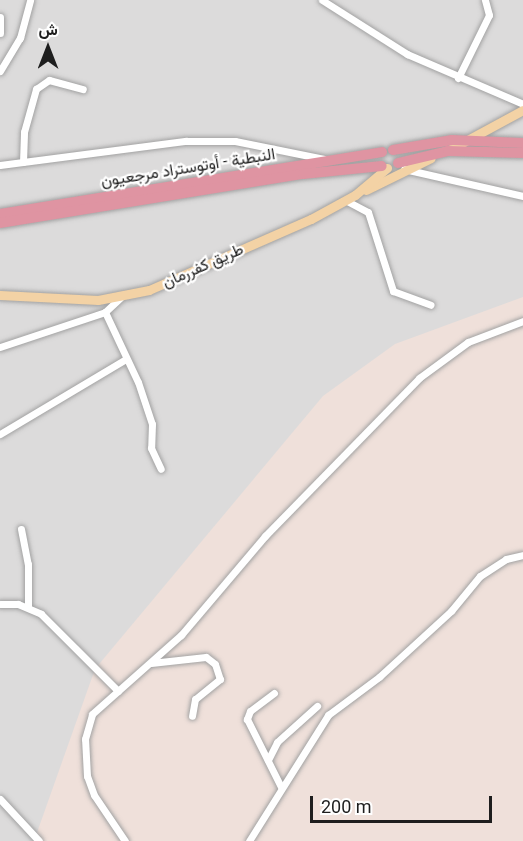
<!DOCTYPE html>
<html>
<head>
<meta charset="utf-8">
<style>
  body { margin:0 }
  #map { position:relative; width:523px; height:841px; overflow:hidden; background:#eeebe5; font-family:Roboto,Vazirmatn,sans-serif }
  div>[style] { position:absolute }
  .residential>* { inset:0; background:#dcdbdb }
  .military>* { inset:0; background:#efe0da }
  .roads { filter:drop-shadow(0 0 2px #a2a2a2) drop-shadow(0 0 2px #a2a2a2) }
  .minor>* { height:7px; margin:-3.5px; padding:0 3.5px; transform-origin:3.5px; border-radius:3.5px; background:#fff }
  .major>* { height:9px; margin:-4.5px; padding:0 4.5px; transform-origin:4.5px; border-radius:4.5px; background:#f3d2a5 }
  .highway>* { height:10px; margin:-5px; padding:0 5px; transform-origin:5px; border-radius:5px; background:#df94a2 }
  span { translate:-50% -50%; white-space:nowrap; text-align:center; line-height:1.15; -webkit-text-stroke:4.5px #fff; paint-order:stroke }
  .street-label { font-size:16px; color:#1e1e1e }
  .north { position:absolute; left:18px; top:18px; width:60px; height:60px; -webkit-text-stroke:4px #fff; paint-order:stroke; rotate:0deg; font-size:16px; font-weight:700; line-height:24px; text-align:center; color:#1e1e1e }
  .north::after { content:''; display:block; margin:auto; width:21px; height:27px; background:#1e1e1e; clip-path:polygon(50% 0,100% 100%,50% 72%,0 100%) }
  .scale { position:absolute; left:310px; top:796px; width:182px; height:27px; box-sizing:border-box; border:3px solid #1e1e1e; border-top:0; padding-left:8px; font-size:18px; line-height:21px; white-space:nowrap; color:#1e1e1e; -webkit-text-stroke:4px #fff; paint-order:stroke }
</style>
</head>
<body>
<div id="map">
  <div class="residential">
    <div style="clip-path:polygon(0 0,523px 0,523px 454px,187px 841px,0 841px)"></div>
  </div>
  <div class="military">
    <div style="clip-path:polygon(523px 297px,523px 841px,34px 841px,95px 669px,323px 396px,395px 344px)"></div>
  </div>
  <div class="roads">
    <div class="minor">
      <div style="left:322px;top:0;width:101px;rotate:32.4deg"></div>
      <div style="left:407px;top:54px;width:126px;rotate:23.3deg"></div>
      <div style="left:0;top:17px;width:16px;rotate:90deg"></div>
      <div style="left:0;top:71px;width:39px;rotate:-59deg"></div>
      <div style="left:20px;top:38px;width:39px;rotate:-75deg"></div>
      <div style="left:458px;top:78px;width:70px;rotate:-63.8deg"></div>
      <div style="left:489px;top:15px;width:16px;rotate:-105deg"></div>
      <div style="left:23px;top:162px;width:30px;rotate:-88deg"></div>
      <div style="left:24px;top:132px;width:45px;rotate:-74.4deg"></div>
      <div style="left:36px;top:89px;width:16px;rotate:-35deg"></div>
      <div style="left:49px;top:80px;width:35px;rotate:15deg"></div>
      <div style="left:0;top:165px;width:188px;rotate:-7.4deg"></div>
      <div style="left:186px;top:141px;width:49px"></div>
      <div style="left:235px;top:141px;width:91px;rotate:11.4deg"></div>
      <div style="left:404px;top:169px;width:122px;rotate:12.8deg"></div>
      <div style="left:345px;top:200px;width:26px;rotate:28deg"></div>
      <div style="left:368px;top:212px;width:83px;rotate:72.4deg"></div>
      <div style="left:393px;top:291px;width:40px;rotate:20.2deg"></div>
      <div style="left:105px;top:312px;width:77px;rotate:64.8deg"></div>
      <div style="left:138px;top:382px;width:44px;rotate:71.6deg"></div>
      <div style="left:152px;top:424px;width:24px;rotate:92deg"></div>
      <div style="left:151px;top:448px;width:23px;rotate:65deg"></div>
      <div style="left:0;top:347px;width:111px;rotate:-18.4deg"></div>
      <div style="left:105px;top:312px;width:21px;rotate:-43deg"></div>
      <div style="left:0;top:434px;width:147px;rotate:-30.8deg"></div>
      <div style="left:21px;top:529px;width:36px;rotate:79deg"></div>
      <div style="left:28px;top:564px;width:43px;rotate:90deg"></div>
      <div style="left:0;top:604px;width:18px"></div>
      <div style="left:18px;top:604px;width:25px;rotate:23deg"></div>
      <div style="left:41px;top:614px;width:109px;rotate:45deg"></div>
      <div style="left:151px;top:663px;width:55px;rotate:-6.2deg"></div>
      <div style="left:206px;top:657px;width:11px;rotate:38deg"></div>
      <div style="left:215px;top:664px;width:16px;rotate:72deg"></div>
      <div style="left:220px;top:679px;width:32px;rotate:141deg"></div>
      <div style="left:195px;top:699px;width:17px;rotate:100deg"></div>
      <div style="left:274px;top:693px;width:30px;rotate:143deg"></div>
      <div style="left:250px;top:711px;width:9px;rotate:111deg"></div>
      <div style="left:247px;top:719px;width:76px;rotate:63.4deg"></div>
      <div style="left:268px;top:760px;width:20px;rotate:-63deg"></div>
      <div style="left:277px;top:742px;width:54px;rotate:-42deg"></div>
      <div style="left:0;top:799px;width:57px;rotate:47.1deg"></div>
      <div style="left:125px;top:841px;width:55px;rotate:-124deg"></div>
      <div style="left:94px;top:795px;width:20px;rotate:-110deg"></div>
      <div style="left:87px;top:776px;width:37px;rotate:-93deg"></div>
      <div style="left:85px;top:739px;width:26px;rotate:-74deg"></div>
      <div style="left:92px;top:714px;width:119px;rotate:-41.6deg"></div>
      <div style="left:181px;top:635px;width:130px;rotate:-49.7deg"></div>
      <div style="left:265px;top:536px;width:221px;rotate:-45.7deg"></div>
      <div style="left:419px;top:378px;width:61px;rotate:-36.3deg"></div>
      <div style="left:468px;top:342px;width:59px;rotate:-20.9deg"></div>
      <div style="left:249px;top:841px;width:149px;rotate:-57.9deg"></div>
      <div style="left:328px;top:715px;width:64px;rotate:-36.7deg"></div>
      <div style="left:379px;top:677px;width:98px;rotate:-42.5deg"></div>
      <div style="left:451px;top:611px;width:45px;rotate:-50.4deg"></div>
      <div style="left:480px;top:576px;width:31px;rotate:-33deg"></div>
      <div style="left:506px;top:559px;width:17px;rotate:-13deg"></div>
    </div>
    <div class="major">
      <div style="left:449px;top:150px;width:84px;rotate:-28.4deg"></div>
      <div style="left:366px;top:190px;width:72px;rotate:-26.2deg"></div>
      <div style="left:0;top:295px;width:98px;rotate:2.9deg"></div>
      <div style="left:98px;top:300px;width:52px;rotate:-11.1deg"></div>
      <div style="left:149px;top:290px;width:177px;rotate:-23.7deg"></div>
      <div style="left:311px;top:219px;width:50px;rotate:-28.6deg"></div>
      <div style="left:355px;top:195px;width:42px;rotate:-40.2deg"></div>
    </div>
    <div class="highway">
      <div style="left:393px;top:150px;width:60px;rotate:-9.6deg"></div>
      <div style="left:452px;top:140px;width:71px;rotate:2.4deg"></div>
      <div style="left:398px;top:163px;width:51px;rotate:-13.5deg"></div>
      <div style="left:448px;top:151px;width:75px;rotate:1.5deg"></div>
      <div style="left:0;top:214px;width:387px;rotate:-9.2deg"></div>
      <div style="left:0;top:223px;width:307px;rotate:-9.2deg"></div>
      <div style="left:303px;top:174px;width:79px;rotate:-5.8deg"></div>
    </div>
  </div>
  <div class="street-label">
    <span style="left:188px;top:168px;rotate:-9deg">النبطية - أوتوستراد مرجعيون</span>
    <span style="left:203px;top:266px;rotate:-24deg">طريق كفررمان</span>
  </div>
  <div class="north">ش</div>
  <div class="scale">200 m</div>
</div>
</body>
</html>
